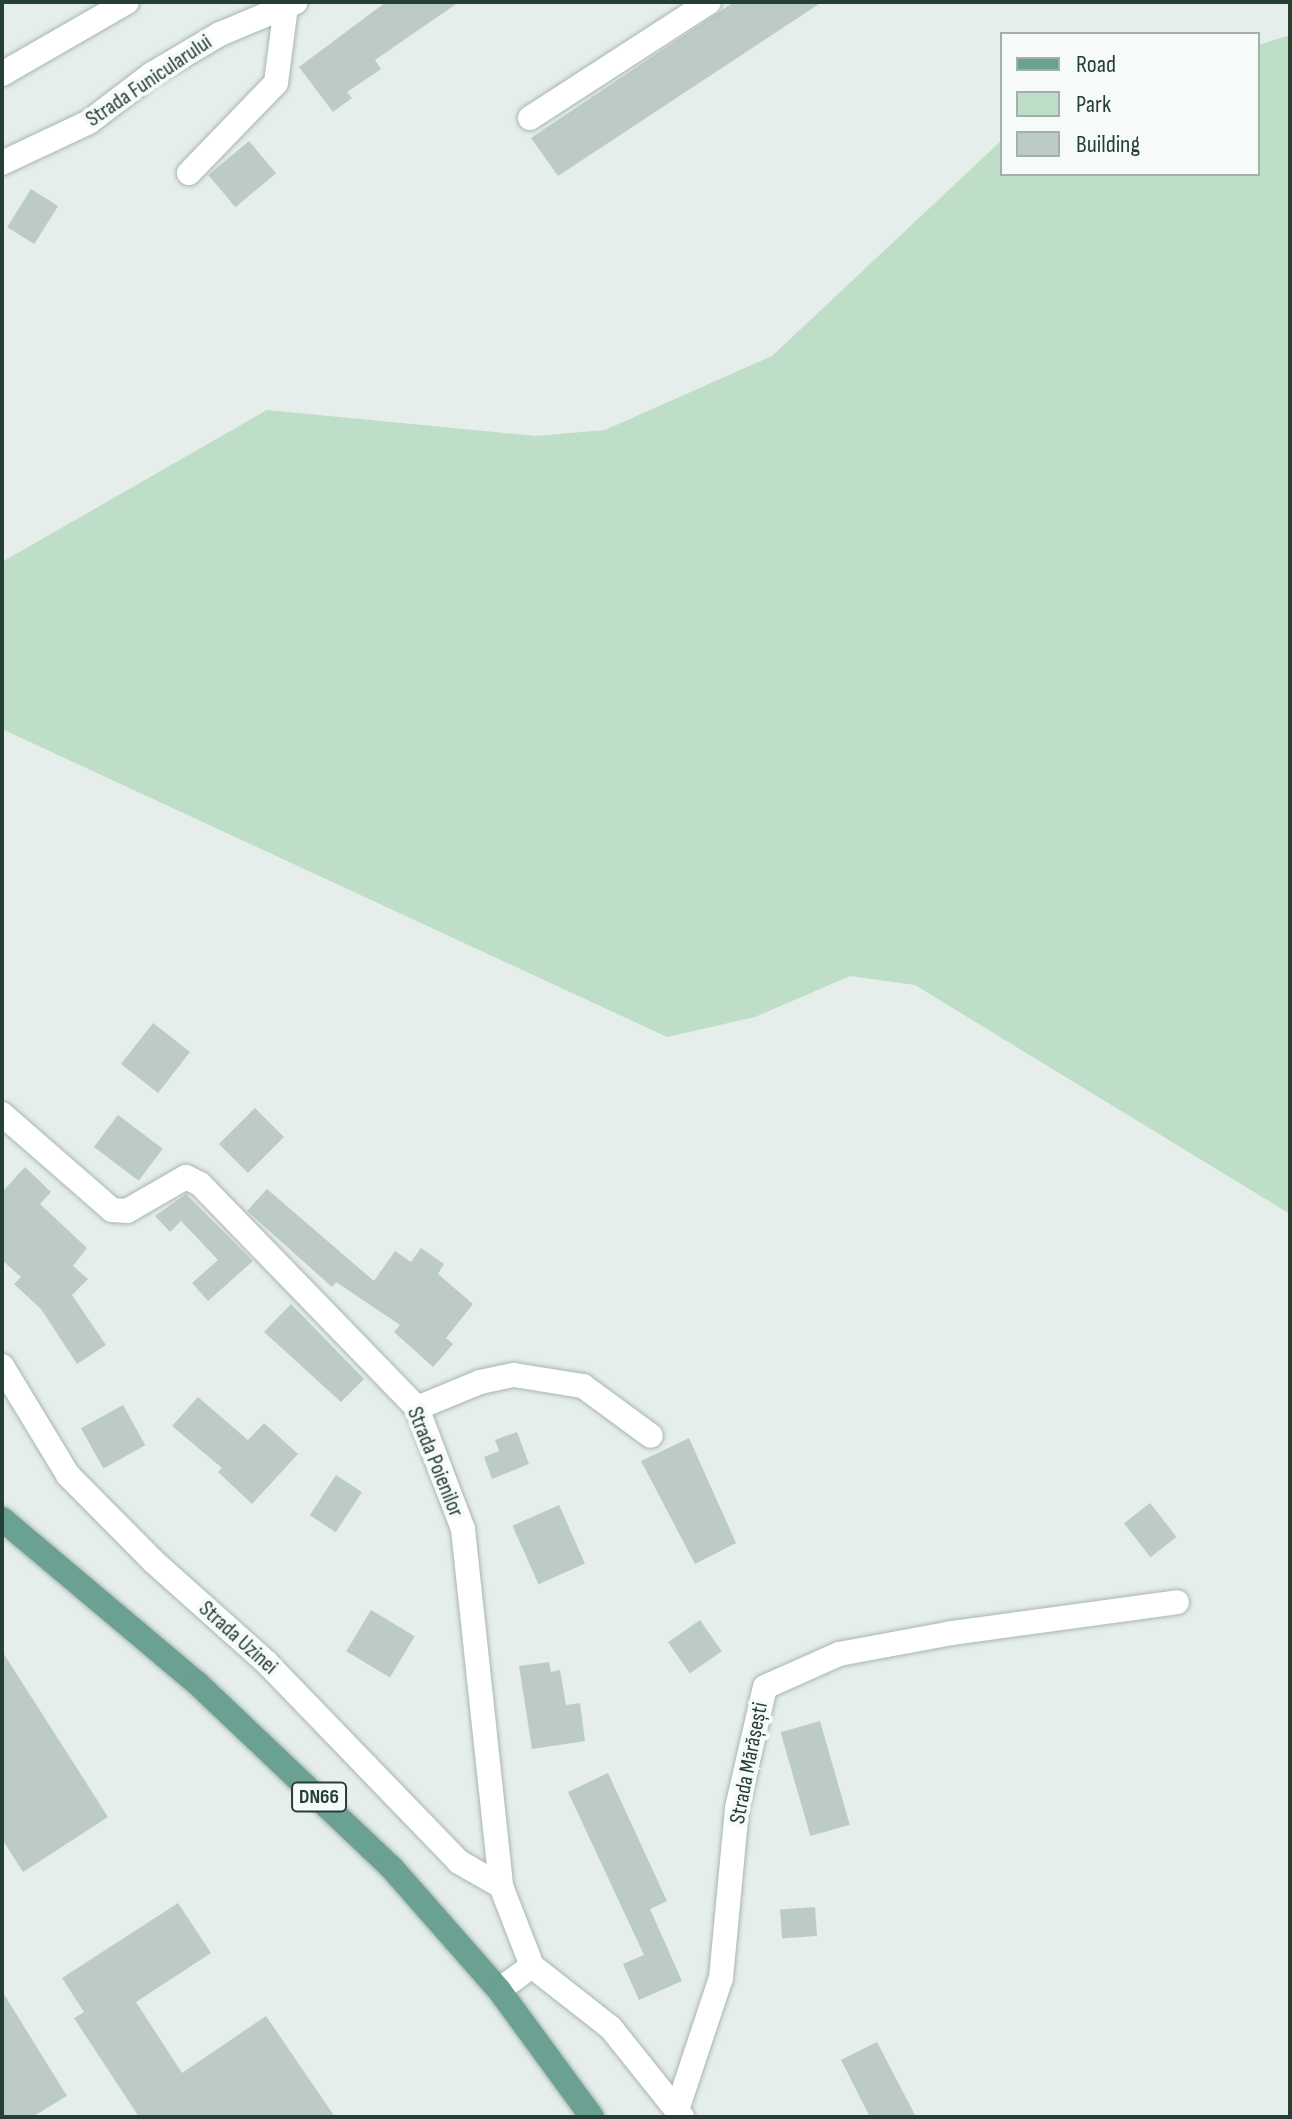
<!DOCTYPE html>
<html>
<head>
<meta charset="utf-8">
<style>
  body { margin:0 }
  #map { position:relative; width:1292px; height:2119px; overflow:hidden; background:#e5eeea; font-family:"Sofia Sans Condensed",sans-serif }
  div>[style] { position:absolute }
  .green>* { inset:0; background:#bfdec7 }
  .building>* { inset:0; background:#bdcbc6; transform-origin:0 0 }
  .roads { filter:drop-shadow(0 0 2px #a8b6b1) drop-shadow(0 0 2px #a8b6b1) }
  .minor>* { height:24px; margin:-12px; padding:0 12px; transform-origin:12px; border-radius:12px; background:#fff }
  .major>* { height:24px; margin:-12px; padding:0 12px; transform-origin:12px; border-radius:12px; background:#6ba192 }
  span { translate:-50% -50%; white-space:nowrap; text-align:center; line-height:1.15; -webkit-text-stroke:8px #f6faf8; paint-order:stroke }
  .shield-label span { padding:2px 6px; background:#f6faf8; border:2px solid; border-radius:6px; -webkit-text-stroke-width:0 }
  .shield-label { font-size:20px; color:#253f37; font-weight:700 }
  .street-label { font-size:22px; color:#253f37 }
  .frame { position:absolute; inset:0; border:4px solid #253f37; pointer-events:none }
  .legend { position:absolute; left:1000px; top:32px; width:260px; height:144px; box-sizing:border-box; background:#f6faf8; border:2px solid #a2afab; margin:0; padding:10px 14px; list-style:none; font-size:24px; color:#253f37 }
  .legend li { display:flex; align-items:center; gap:16px; height:40px }
  .legend b { width:40px; border:2px solid #a2afab }
</style>
</head>
<body>
<div id="map">
  <div class="green">
    <div style="clip-path:polygon(1290px 35px,1290px 1214px,915px 985px,850px 976px,755px 1017px,667px 1037px,2px 729px,2px 562px,267px 410px,536px 436px,605px 430px,772px 356px,1002px 140px,1002px 174px,1258px 174px,1258px 45px)"></div>
  </div>
  <div class="building">
    <div style="clip-path:polygon(386px 2px,459px 2px,375px 60px,381px 69px,347px 92px,352px 98px,333px 112px,299px 67px)"></div>
    <div style="clip-path:polygon(734px 2px,822px 2px,558px 176px,531px 138px)"></div>
    <div style="left:249px;top:141px;width:42px;height:53px;rotate:50deg"></div>
    <div style="left:31px;top:189px;width:32px;height:45px;rotate:32deg"></div>
    <div style="left:153px;top:1023px;width:47px;height:52px;rotate:38deg"></div>
    <div style="left:255px;top:1108px;width:41px;height:51px;rotate:45deg"></div>
    <div style="left:118px;top:1115px;width:56px;height:40px;rotate:37deg"></div>
    <div style="clip-path:polygon(25px 1167px,51px 1192px,40px 1204px,87px 1248px,73px 1266px,88px 1279px,72px 1295px,106px 1345px,77px 1364px,41px 1309px,14px 1284px,21px 1277px,2px 1260px,2px 1192px)"></div>
    <div style="clip-path:polygon(267px 1189px,374px 1281px,395px 1251px,411px 1262px,421px 1248px,444px 1264px,438px 1274px,473px 1304px,446px 1338px,453px 1344px,433px 1367px,394px 1332px,400px 1325px,336px 1282px,332px 1287px,247px 1211px)"></div>
    <div style="clip-path:polygon(186px 1194px,253px 1261px,208px 1301px,192px 1283px,218px 1260px,181px 1221px,170px 1232px,155px 1216px)"></div>
    <div style="clip-path:polygon(291px 1304px,364px 1379px,341px 1402px,264px 1332px)"></div>
    <div style="clip-path:polygon(198px 1397px,248px 1440px,264px 1423px,298px 1454px,252px 1504px,218px 1472px,222px 1468px,172px 1426px)"></div>
    <div style="left:123px;top:1405px;width:46px;height:48px;rotate:61deg"></div>
    <div style="clip-path:polygon(517px 1432px,529px 1464px,492px 1479px,484px 1457px,499px 1451px,495px 1440px)"></div>
    <div style="clip-path:polygon(689px 1438px,736px 1543px,695px 1564px,641px 1461px)"></div>
    <div style="left:336px;top:1475px;width:31px;height:48px;rotate:33deg"></div>
    <div style="left:1150px;top:1503px;width:43px;height:33px;rotate:52deg"></div>
    <div style="left:559px;top:1505px;width:64px;height:51px;rotate:66deg"></div>
    <div style="left:371px;top:1610px;width:51px;height:48px;rotate:31deg"></div>
    <div style="left:700px;top:1620px;width:38px;height:39px;rotate:55deg"></div>
    <div style="clip-path:polygon(2px 1651px,108px 1817px,23px 1872px,2px 1839px)"></div>
    <div style="clip-path:polygon(549px 1662px,551px 1672px,560px 1670px,566px 1705px,580px 1703px,585px 1741px,532px 1749px,519px 1666px)"></div>
    <div style="left:820px;top:1721px;width:108px;height:41px;rotate:74deg"></div>
    <div style="clip-path:polygon(608px 1773px,667px 1901px,650px 1909px,682px 1981px,639px 2000px,623px 1964px,644px 1955px,568px 1792px)"></div>
    <div style="clip-path:polygon(178px 1903px,211px 1953px,136px 2002px,182px 2073px,266px 2016px,335px 2117px,139px 2117px,74px 2018px,84px 2012px,62px 1978px)"></div>
    <div style="left:815px;top:1907px;width:29px;height:35px;rotate:86deg"></div>
    <div style="clip-path:polygon(2px 1991px,67px 2096px,32px 2117px,2px 2117px)"></div>
    <div style="clip-path:polygon(877px 2042px,916px 2117px,870px 2117px,841px 2060px)"></div>
  </div>
  <div class="roads">
    <div class="minor">
      <div style="left:2px;top:74px;width:144px;rotate:-29.9deg"></div>
      <div style="left:530px;top:118px;width:213px;rotate:-32.9deg"></div>
      <div style="left:2px;top:163px;width:96px;rotate:-25.2deg"></div>
      <div style="left:89px;top:122px;width:79px;rotate:-37.3deg"></div>
      <div style="left:152px;top:74px;width:79px;rotate:-30.5deg"></div>
      <div style="left:220px;top:34px;width:82px;rotate:-22.8deg"></div>
      <div style="left:189px;top:173px;width:125px;rotate:-46deg"></div>
      <div style="left:276px;top:83px;width:78px;rotate:-82.6deg"></div>
      <div style="left:2px;top:1114px;width:146px;rotate:41.1deg"></div>
      <div style="left:112px;top:1210px;width:15px;rotate:4deg"></div>
      <div style="left:127px;top:1211px;width:68px;rotate:-30deg"></div>
      <div style="left:186px;top:1177px;width:16px;rotate:27deg"></div>
      <div style="left:200px;top:1184px;width:312px;rotate:45.9deg"></div>
      <div style="left:417px;top:1408px;width:129px;rotate:69.2deg"></div>
      <div style="left:463px;top:1529px;width:359px;rotate:83.9deg"></div>
      <div style="left:501px;top:1886px;width:86px;rotate:68.8deg"></div>
      <div style="left:2px;top:1366px;width:127px;rotate:58.8deg"></div>
      <div style="left:68px;top:1475px;width:121px;rotate:45.3deg"></div>
      <div style="left:153px;top:1561px;width:152px;rotate:41.8deg"></div>
      <div style="left:266px;top:1662px;width:278px;rotate:46deg"></div>
      <div style="left:459px;top:1862px;width:48px;rotate:29.7deg"></div>
      <div style="left:417px;top:1408px;width:68px;rotate:-22.4deg"></div>
      <div style="left:480px;top:1382px;width:35px;rotate:-12deg"></div>
      <div style="left:514px;top:1375px;width:70px;rotate:9.1deg"></div>
      <div style="left:583px;top:1386px;width:84px;rotate:36.3deg"></div>
      <div style="left:499px;top:1990px;width:41px;rotate:-36deg"></div>
      <div style="left:532px;top:1966px;width:100px;rotate:38.1deg"></div>
      <div style="left:611px;top:2028px;width:114px;rotate:51.4deg"></div>
      <div style="left:677px;top:2110px;width:139px;rotate:-71.6deg"></div>
      <div style="left:721px;top:1978px;width:171px;rotate:-84.6deg"></div>
      <div style="left:737px;top:1808px;width:124px;rotate:-77deg"></div>
      <div style="left:765px;top:1687px;width:81px;rotate:-24deg"></div>
      <div style="left:839px;top:1654px;width:115px;rotate:-10.5deg"></div>
      <div style="left:952px;top:1633px;width:227px;rotate:-7.8deg"></div>
    </div>
    <div class="major">
      <div style="left:2px;top:1519px;width:256px;rotate:40.1deg"></div>
      <div style="left:198px;top:1684px;width:266px;rotate:43.5deg"></div>
      <div style="left:391px;top:1867px;width:164px;rotate:48.7deg"></div>
      <div style="left:499px;top:1990px;width:157px;rotate:53.8deg"></div>
    </div>
  </div>
  <div class="shield-label">
    <span style="left:319px;top:1797px">DN66</span>
  </div>
  <div class="street-label">
    <span style="left:149px;top:81px;rotate:-34deg">Strada Funicularului</span>
    <span style="left:435px;top:1462px;rotate:68deg">Strada Poienilor</span>
    <span style="left:238px;top:1638px;rotate:42deg">Strada Uzinei</span>
    <span style="left:749px;top:1763px;rotate:-79deg">Strada Mărășești</span>
  </div>
  <div class="frame"></div>
  <ul class="legend">
  <li><b style="height:10px;background:#6ba192"></b>Road</li>
  <li><b style="height:22px;background:#bfdec7"></b>Park</li>
  <li><b style="height:22px;background:#bdcbc6"></b>Building</li>
  </ul>
</div>
</body>
</html>
